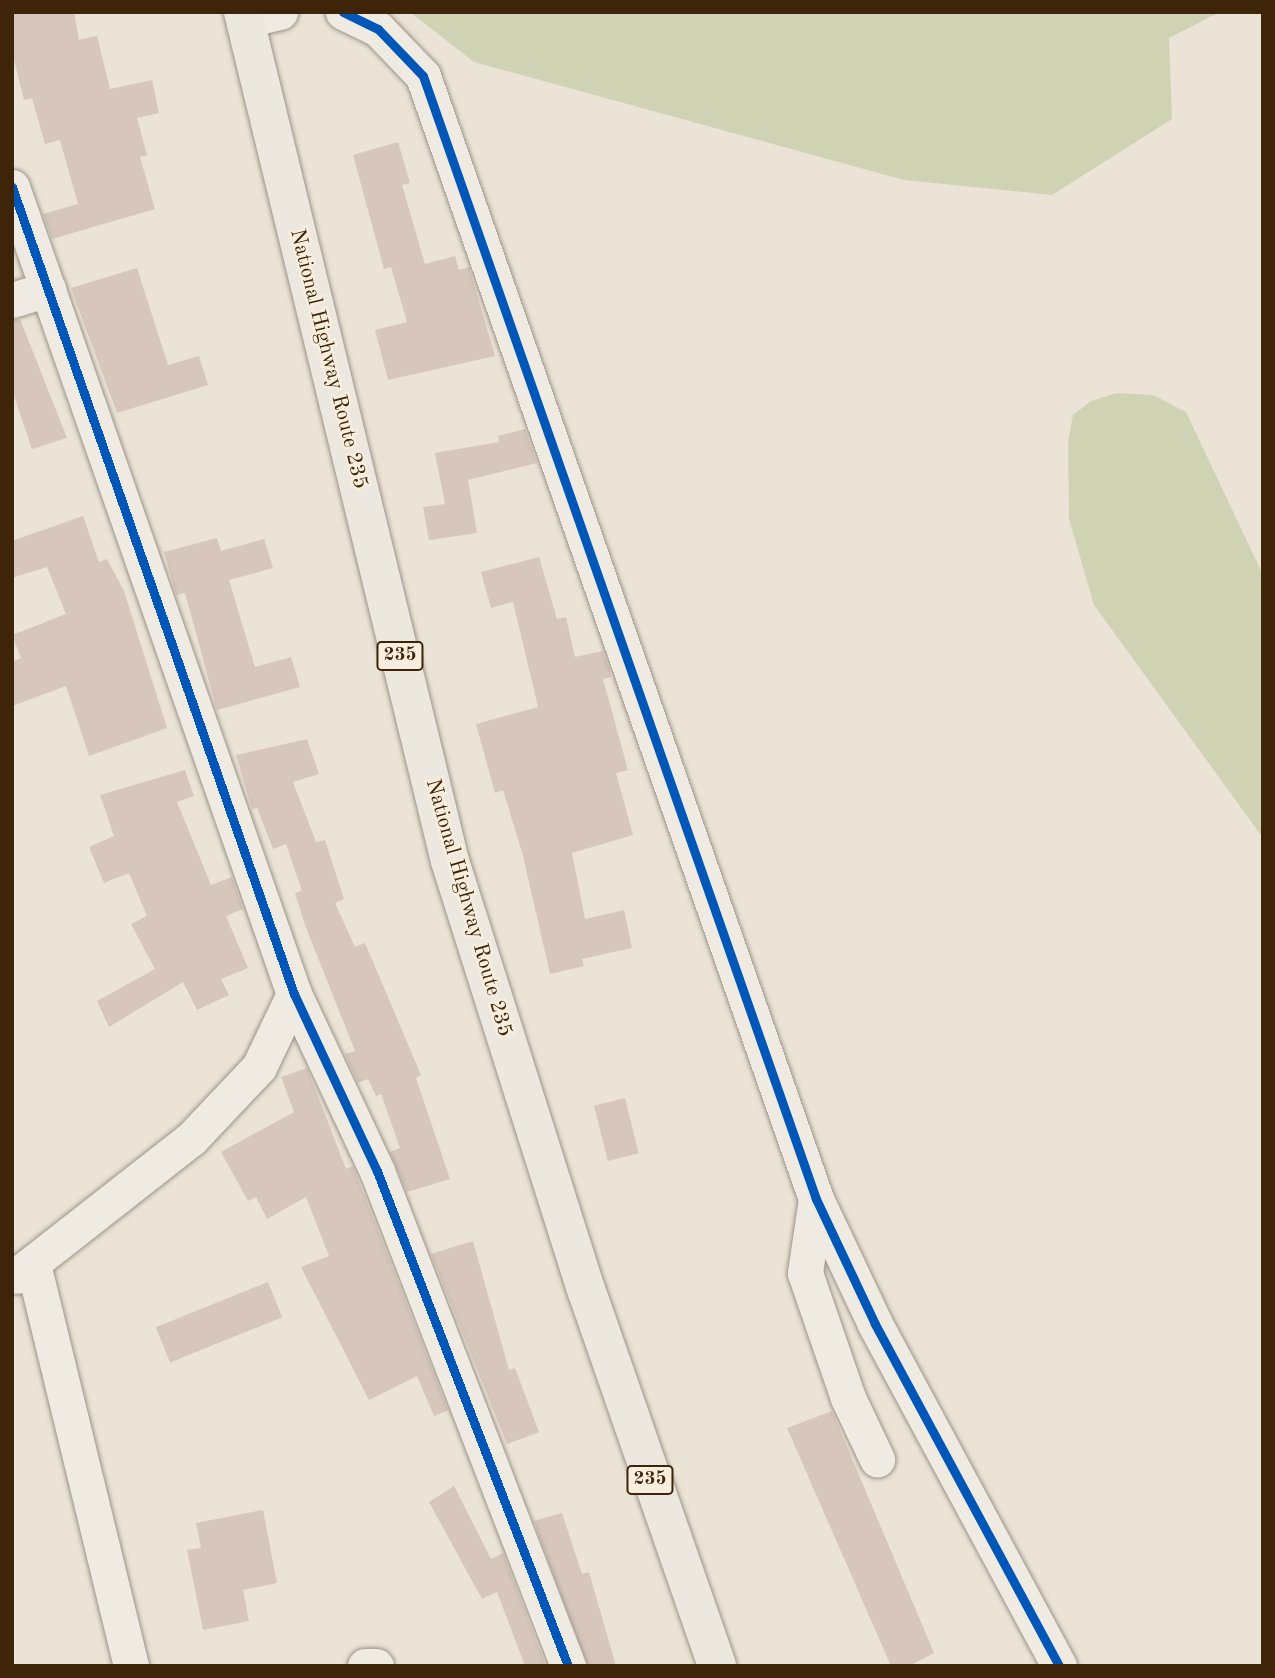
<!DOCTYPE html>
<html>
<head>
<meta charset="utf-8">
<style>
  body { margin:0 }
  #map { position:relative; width:1275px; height:1678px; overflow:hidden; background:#ebe3d5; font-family:"Old Standard TT",serif }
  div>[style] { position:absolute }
  .green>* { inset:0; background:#d0d2b4 }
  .building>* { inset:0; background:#d6c6bc; transform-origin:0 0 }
  .roads { filter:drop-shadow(0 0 2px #9c9489) drop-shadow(0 0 2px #9c9489) }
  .minor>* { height:35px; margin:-17.5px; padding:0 17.5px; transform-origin:17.5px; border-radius:17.5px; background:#efebe3 }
  .highway>* { height:38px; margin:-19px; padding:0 19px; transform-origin:19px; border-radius:19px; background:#ece7df }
  .cycleway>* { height:9px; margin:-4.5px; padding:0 4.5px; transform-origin:4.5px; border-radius:4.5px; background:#0057b8 }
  span { translate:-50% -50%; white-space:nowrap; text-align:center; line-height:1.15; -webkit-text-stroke:5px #f8eede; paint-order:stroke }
  .shield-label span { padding:2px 5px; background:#f8eede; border:2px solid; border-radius:5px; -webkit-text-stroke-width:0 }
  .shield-label { font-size:19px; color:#3e2408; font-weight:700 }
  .street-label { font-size:21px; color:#3e2408 }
  .frame { position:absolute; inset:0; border:14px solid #3e2408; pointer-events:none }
</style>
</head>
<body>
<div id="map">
  <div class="green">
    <div style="clip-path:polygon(410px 12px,1220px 12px,1169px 38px,1172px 119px,1052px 195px,904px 180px,474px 62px)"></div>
    <div style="clip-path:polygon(1117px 393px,1153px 395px,1186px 412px,1263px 575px,1263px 838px,1094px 605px,1069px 519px,1068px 442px,1073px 415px,1091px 401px)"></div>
  </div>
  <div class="building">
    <div style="clip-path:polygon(12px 12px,74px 12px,79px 40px,97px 36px,110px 89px,152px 80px,159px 113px,137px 118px,147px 155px,140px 157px,155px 209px,52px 239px,43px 214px,78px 204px,60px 140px,45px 144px,32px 98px,24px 100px,12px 52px)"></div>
    <div style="clip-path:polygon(398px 142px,410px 183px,402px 185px,425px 264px,455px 256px,459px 270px,469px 267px,495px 356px,388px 380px,375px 330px,407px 322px,391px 267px,384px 269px,353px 155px)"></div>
    <div style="clip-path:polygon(137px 268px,168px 365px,199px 356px,208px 385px,117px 413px,71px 288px)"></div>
    <div style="clip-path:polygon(20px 319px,67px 438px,32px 449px,12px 390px,12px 320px)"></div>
    <div style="clip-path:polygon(525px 429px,537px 463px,468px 480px,477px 533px,429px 540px,423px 507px,445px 504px,435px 453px,499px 442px,498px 436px)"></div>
    <div style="clip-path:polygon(83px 516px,99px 562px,107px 559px,124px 591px,167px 728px,89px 756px,66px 686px,12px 706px,12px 662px,21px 658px,12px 635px,66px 614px,47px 567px,12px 578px,12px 541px)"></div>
    <div style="clip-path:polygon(217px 538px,221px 551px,264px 539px,273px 568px,229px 580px,255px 667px,291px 657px,300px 687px,217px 710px,185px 593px,176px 595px,164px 552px)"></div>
    <div style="clip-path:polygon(539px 557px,557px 619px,566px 617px,575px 657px,603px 651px,609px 668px,611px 677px,603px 679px,628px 770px,616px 773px,633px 835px,572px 853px,585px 919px,624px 910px,632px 948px,582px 959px,584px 966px,550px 974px,523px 856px,503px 790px,495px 793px,476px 724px,538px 707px,513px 602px,491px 608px,481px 572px)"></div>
    <div style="clip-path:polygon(307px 739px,319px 774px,293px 782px,316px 842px,325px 840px,344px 899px,335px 903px,355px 947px,365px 943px,421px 1075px,416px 1078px,450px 1179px,407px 1192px,390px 1152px,400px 1148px,381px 1094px,376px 1096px,368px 1079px,358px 1083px,345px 1054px,355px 1051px,305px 925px,295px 893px,302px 891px,286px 844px,273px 849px,257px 808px,252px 809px,236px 755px)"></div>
    <div style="clip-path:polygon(185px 770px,194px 796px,177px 802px,211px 885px,232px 877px,243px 909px,226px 916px,248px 968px,221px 979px,229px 995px,197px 1010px,183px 982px,109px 1027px,97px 1001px,155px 969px,131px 924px,147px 916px,129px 873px,104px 883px,89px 847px,114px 836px,100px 795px)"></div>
    <div style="clip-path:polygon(307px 1068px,346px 1169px,353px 1166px,358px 1179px,448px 1410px,434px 1416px,417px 1376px,369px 1400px,301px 1267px,329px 1256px,306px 1197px,267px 1219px,256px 1197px,248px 1201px,221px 1152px,294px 1112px,281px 1077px)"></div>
    <div style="left:625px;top:1098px;width:57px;height:32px;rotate:76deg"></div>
    <div style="clip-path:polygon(473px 1241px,509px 1370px,515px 1368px,539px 1432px,507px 1444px,431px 1254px)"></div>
    <div style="left:268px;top:1282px;width:38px;height:121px;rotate:68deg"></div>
    <div style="clip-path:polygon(832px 1411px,934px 1653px,909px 1666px,891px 1666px,787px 1428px)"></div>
    <div style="clip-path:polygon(454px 1486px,491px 1559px,503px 1553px,546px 1666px,525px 1666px,497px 1592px,482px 1599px,429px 1502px)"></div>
    <div style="clip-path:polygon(263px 1510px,277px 1583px,243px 1590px,249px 1621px,203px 1630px,187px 1550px,201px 1548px,196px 1523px)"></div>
    <div style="clip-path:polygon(562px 1513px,582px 1574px,589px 1572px,616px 1666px,588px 1666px,538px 1533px,534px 1521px)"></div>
  </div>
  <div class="roads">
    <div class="minor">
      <div style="left:343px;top:12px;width:39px;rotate:26deg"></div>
      <div style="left:378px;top:29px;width:65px;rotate:46.2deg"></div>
      <div style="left:423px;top:76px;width:1190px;rotate:70.71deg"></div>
      <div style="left:816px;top:1199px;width:138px;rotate:64.7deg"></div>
      <div style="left:875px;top:1324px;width:388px;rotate:61.7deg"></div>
      <div style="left:245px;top:20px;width:36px;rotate:-13deg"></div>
      <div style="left:12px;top:187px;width:855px;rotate:70.74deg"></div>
      <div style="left:294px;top:994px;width:195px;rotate:64.9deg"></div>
      <div style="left:377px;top:1171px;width:531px;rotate:68.9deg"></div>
      <div style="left:12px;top:300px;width:38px;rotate:-17deg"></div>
      <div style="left:816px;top:1199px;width:75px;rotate:98.5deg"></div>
      <div style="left:805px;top:1273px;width:132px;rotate:71deg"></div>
      <div style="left:848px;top:1398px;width:68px;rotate:64.6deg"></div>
      <div style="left:33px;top:1264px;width:414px;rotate:76.3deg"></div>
      <div style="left:16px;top:1276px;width:222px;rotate:-38.1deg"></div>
      <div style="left:191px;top:1139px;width:99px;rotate:-46.6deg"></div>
      <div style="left:259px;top:1067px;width:81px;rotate:-64.4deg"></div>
      <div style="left:365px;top:1666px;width:11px"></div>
    </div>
    <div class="highway">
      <div style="left:243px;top:12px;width:874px;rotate:76.3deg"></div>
      <div style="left:450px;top:861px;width:452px;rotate:72.4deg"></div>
      <div style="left:587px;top:1292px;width:396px;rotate:70.8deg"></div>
    </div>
  </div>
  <div class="cycleway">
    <div style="left:343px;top:12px;width:39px;rotate:26deg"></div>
    <div style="left:378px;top:29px;width:65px;rotate:46.2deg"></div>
    <div style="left:423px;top:76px;width:1190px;rotate:70.71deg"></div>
    <div style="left:816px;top:1199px;width:138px;rotate:64.7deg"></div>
    <div style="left:875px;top:1324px;width:388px;rotate:61.7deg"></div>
    <div style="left:12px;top:187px;width:855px;rotate:70.74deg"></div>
    <div style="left:294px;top:994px;width:195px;rotate:64.9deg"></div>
    <div style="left:377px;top:1171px;width:531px;rotate:68.9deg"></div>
  </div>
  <div class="shield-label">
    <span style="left:400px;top:656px">235</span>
    <span style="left:650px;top:1480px">235</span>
  </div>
  <div class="street-label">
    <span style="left:328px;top:359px;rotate:76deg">National Highway Route 235</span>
    <span style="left:468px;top:908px;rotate:74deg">National Highway Route 235</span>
  </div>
  <div class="frame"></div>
</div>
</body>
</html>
